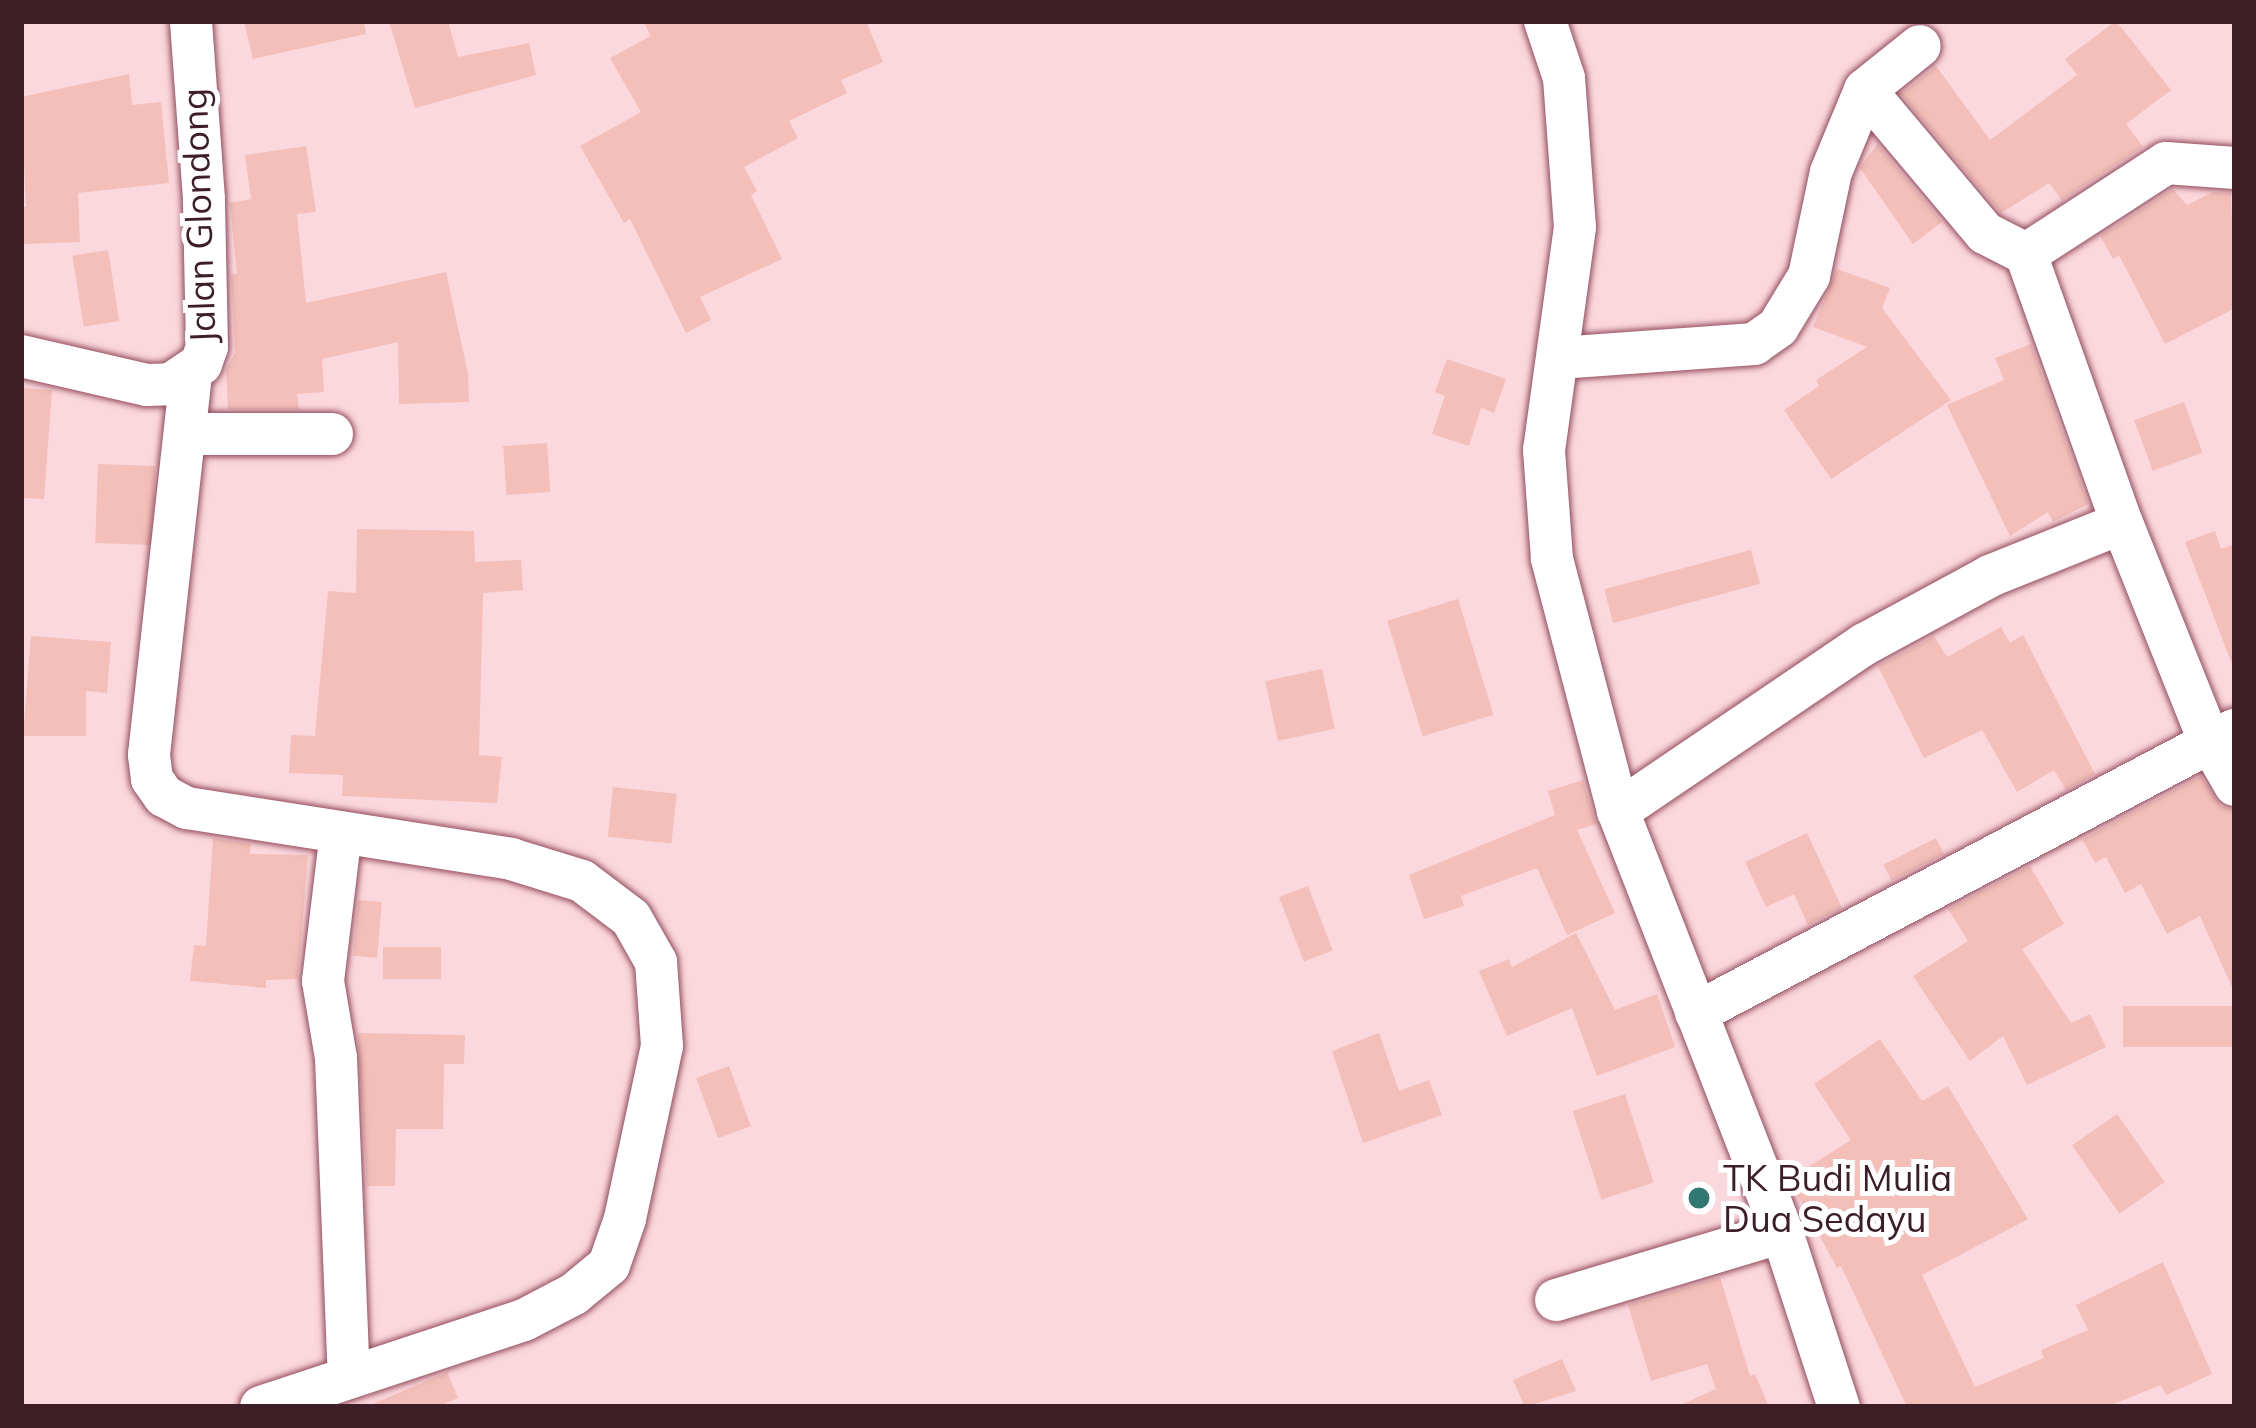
<!DOCTYPE html>
<html>
<head>
<meta charset="utf-8">
<style>
  body { margin:0 }
  #map { position:relative; width:2256px; height:1428px; overflow:hidden; background:#fbd8de; font-family:Mulish,sans-serif }
  div>[style] { position:absolute }
  .building>* { inset:0; background:#f3bfb8; transform-origin:0 0 }
  .roads { filter:drop-shadow(0 0 3px #954c5d) drop-shadow(0 0 3px #954c5d) }
  .street>* { height:42px; margin:-21px; padding:0 21px; transform-origin:21px; border-radius:21px; background:#fff }
  .dots>* { width:33px; height:33px; translate:-50% -50%; box-sizing:border-box; border:6px solid #fff; border-radius:50% }
  span { translate:-50% -50%; white-space:nowrap; text-align:center; line-height:1.15; -webkit-text-stroke:10px #fff; paint-order:stroke }
  .street-label { font-size:36px; color:#3e1e26 }
  .poi-label { font-size:36px; color:#3e1e26 }
  .left { translate:0 -50%; text-align:left }
  .frame { position:absolute; inset:0; border:24px solid #3e1e26; pointer-events:none }
</style>
</head>
<body>
<div id="map">
  <div class="building">
    <div style="clip-path:polygon(244px 21px,364px 21px,366px 34px,253px 59px)"></div>
    <div style="clip-path:polygon(389px 21px,448px 21px,458px 57px,529px 43px,536px 75px,415px 108px)"></div>
    <div style="clip-path:polygon(643px 21px,866px 21px,883px 62px,841px 80px,847px 93px,789px 121px,798px 138px,744px 167px,757px 191px,751px 195px,782px 259px,700px 297px,711px 320px,686px 333px,630px 219px,624px 223px,580px 146px,641px 112px,610px 58px,651px 36px)"></div>
    <div style="clip-path:polygon(2116px 21px,2171px 90px,2126px 124px,2143px 147px,2062px 200px,2049px 183px,2001px 213px,1901px 94px,1936px 66px,1990px 140px,2077px 75px,2065px 59px)"></div>
    <div style="clip-path:polygon(129px 74px,132px 105px,161px 102px,169px 183px,78px 193px,80px 242px,21px 244px,21px 207px,26px 207px,21px 97px)"></div>
    <div style="clip-path:polygon(1877px 144px,1942px 222px,1913px 244px,1860px 168px)"></div>
    <div style="clip-path:polygon(306px 146px,316px 212px,297px 214px,306px 303px,446px 272px,468px 374px,469px 402px,399px 404px,398px 342px,322px 359px,324px 392px,297px 394px,299px 409px,228px 409px,226px 370px,235px 353px,231px 274px,237px 274px,230px 203px,251px 199px,245px 155px)"></div>
    <div style="clip-path:polygon(2173px 189px,2187px 205px,2213px 192px,2231px 193px,2235px 308px,2165px 344px,2119px 255px,2113px 259px,2100px 236px)"></div>
    <div style="left:108px;top:250px;width:72px;height:36px;rotate:81deg"></div>
    <div style="clip-path:polygon(1837px 269px,1890px 288px,1882px 308px,1951px 400px,1831px 479px,1784px 410px,1819px 386px,1816px 380px,1867px 347px,1813px 327px)"></div>
    <div style="clip-path:polygon(2031px 344px,2088px 504px,2053px 522px,2048px 512px,2010px 536px,1947px 405px,2004px 380px,1995px 358px)"></div>
    <div style="clip-path:polygon(1447px 359px,1506px 379px,1494px 413px,1481px 408px,1469px 446px,1432px 434px,1445px 396px,1435px 392px)"></div>
    <div style="clip-path:polygon(22px 388px,52px 390px,44px 499px,21px 498px)"></div>
    <div style="left:2184px;top:402px;width:54px;height:53px;rotate:70deg"></div>
    <div style="left:547px;top:443px;width:49px;height:44px;rotate:86deg"></div>
    <div style="left:98px;top:464px;width:57px;height:79px;rotate:2deg"></div>
    <div style="clip-path:polygon(357px 529px,474px 531px,475px 562px,521px 560px,523px 590px,483px 593px,479px 755px,502px 757px,497px 803px,342px 796px,343px 775px,289px 773px,291px 735px,315px 736px,328px 591px,356px 593px)"></div>
    <div style="clip-path:polygon(2215px 531px,2221px 549px,2235px 544px,2232px 664px,2185px 542px)"></div>
    <div style="left:1751px;top:550px;width:35px;height:152px;rotate:75deg"></div>
    <div style="left:1458px;top:599px;width:121px;height:74px;rotate:73deg"></div>
    <div style="clip-path:polygon(2001px 627px,2010px 643px,2023px 635px,2095px 774px,2066px 790px,2054px 770px,2017px 792px,1982px 730px,1924px 758px,1878px 666px,1934px 636px,1947px 657px)"></div>
    <div style="clip-path:polygon(31px 636px,111px 642px,107px 693px,86px 691px,86px 736px,23px 736px)"></div>
    <div style="left:1322px;top:669px;width:61px;height:58px;rotate:78deg"></div>
    <div style="clip-path:polygon(2201px 776px,2221px 806px,2235px 810px,2235px 994px,2200px 916px,2167px 934px,2141px 884px,2125px 893px,2106px 857px,2095px 863px,2082px 839px)"></div>
    <div style="clip-path:polygon(1583px 780px,1596px 824px,1577px 830px,1615px 913px,1567px 935px,1537px 868px,1461px 896px,1464px 906px,1424px 919px,1409px 875px,1555px 815px,1548px 791px)"></div>
    <div style="left:613px;top:787px;width:64px;height:50px;rotate:6deg"></div>
    <div style="clip-path:polygon(1807px 833px,1842px 908px,1808px 925px,1794px 894px,1766px 907px,1745px 862px)"></div>
    <div style="clip-path:polygon(213px 838px,251px 844px,250px 854px,308px 855px,298px 979px,266px 980px,266px 988px,190px 981px,194px 945px,206px 946px)"></div>
    <div style="left:1936px;top:838px;width:18px;height:59px;rotate:63deg"></div>
    <div style="clip-path:polygon(2030px 866px,2064px 924px,2022px 949px,2071px 1023px,2090px 1014px,2106px 1047px,2027px 1085px,2003px 1036px,1970px 1061px,1913px 976px,1968px 941px,1948px 909px)"></div>
    <div style="left:1308px;top:886px;width:69px;height:31px;rotate:69deg"></div>
    <div style="left:358px;top:900px;width:24px;height:56px;rotate:5deg"></div>
    <div style="clip-path:polygon(1576px 933px,1615px 1010px,1657px 994px,1675px 1047px,1597px 1076px,1572px 1008px,1507px 1036px,1479px 971px,1509px 959px,1512px 967px)"></div>
    <div style="left:383px;top:947px;width:58px;height:32px"></div>
    <div style="left:2235px;top:1006px;width:41px;height:112px;rotate:90deg"></div>
    <div style="clip-path:polygon(358px 1033px,465px 1035px,464px 1064px,444px 1064px,443px 1129px,396px 1129px,395px 1186px,367px 1186px)"></div>
    <div style="clip-path:polygon(1379px 1033px,1399px 1091px,1429px 1080px,1442px 1115px,1363px 1143px,1332px 1051px)"></div>
    <div style="clip-path:polygon(1880px 1039px,1922px 1101px,1948px 1086px,2028px 1219px,1922px 1275px,1975px 1387px,2044px 1358px,2041px 1350px,2088px 1330px,2076px 1305px,2163px 1262px,2212px 1374px,2166px 1395px,2161px 1385px,2106px 1407px,1907px 1407px,1841px 1266px,1837px 1268px,1789px 1179px,1851px 1140px,1814px 1084px)"></div>
    <div style="left:729px;top:1066px;width:64px;height:35px;rotate:70deg"></div>
    <div style="left:1625px;top:1094px;width:93px;height:55px;rotate:72deg"></div>
    <div style="left:2117px;top:1114px;width:83px;height:55px;rotate:55deg"></div>
    <div style="clip-path:polygon(1720px 1277px,1750px 1376px,1755px 1374px,1769px 1407px,1676px 1407px,1716px 1389px,1707px 1364px,1651px 1381px,1628px 1305px)"></div>
    <div style="clip-path:polygon(1562px 1359px,1576px 1391px,1525px 1407px,1513px 1380px)"></div>
    <div style="clip-path:polygon(447px 1372px,458px 1398px,437px 1407px,366px 1407px)"></div>
  </div>
  <div class="roads">
    <div class="street">
      <div style="left:1545px;top:21px;width:60px;rotate:71.6deg"></div>
      <div style="left:1564px;top:78px;width:149px;rotate:85.8deg"></div>
      <div style="left:1575px;top:227px;width:225px;rotate:97.9deg"></div>
      <div style="left:1544px;top:450px;width:109px;rotate:85.8deg"></div>
      <div style="left:1552px;top:559px;width:260px;rotate:75.3deg"></div>
      <div style="left:1618px;top:811px;width:452px;rotate:68.7deg"></div>
      <div style="left:1782px;top:1232px;width:184px;rotate:72deg"></div>
      <div style="left:1865px;top:90px;width:187px;rotate:50deg"></div>
      <div style="left:1985px;top:233px;width:46px;rotate:27.1deg"></div>
      <div style="left:2026px;top:254px;width:286px;rotate:70.4deg"></div>
      <div style="left:2122px;top:523px;width:234px;rotate:68.2deg"></div>
      <div style="left:2209px;top:740px;width:52px;rotate:60deg"></div>
      <div style="left:2026px;top:254px;width:167px;rotate:-33deg"></div>
      <div style="left:2166px;top:163px;width:69px;rotate:4.1deg"></div>
      <div style="left:21px;top:356px;width:129px;rotate:13deg"></div>
      <div style="left:147px;top:385px;width:24px;rotate:-2deg"></div>
      <div style="left:171px;top:384px;width:36px;rotate:-34deg"></div>
      <div style="left:201px;top:364px;width:18px;rotate:-71deg"></div>
      <div style="left:207px;top:347px;width:148px;rotate:-91.2deg"></div>
      <div style="left:204px;top:199px;width:178px;rotate:-94.2deg"></div>
      <div style="left:1559px;top:358px;width:196px;rotate:-4.1deg"></div>
      <div style="left:1754px;top:344px;width:29px;rotate:-35deg"></div>
      <div style="left:1778px;top:327px;width:60px;rotate:-58.7deg"></div>
      <div style="left:1809px;top:276px;width:106px;rotate:-78.1deg"></div>
      <div style="left:1831px;top:172px;width:89px;rotate:-67.5deg"></div>
      <div style="left:1865px;top:90px;width:70px;rotate:-38.7deg"></div>
      <div style="left:191px;top:374px;width:383px;rotate:96.3deg"></div>
      <div style="left:149px;top:755px;width:24px;rotate:83deg"></div>
      <div style="left:152px;top:779px;width:21px;rotate:55deg"></div>
      <div style="left:164px;top:796px;width:26px;rotate:28deg"></div>
      <div style="left:187px;top:808px;width:328px;rotate:8.9deg"></div>
      <div style="left:511px;top:859px;width:74px;rotate:17.2deg"></div>
      <div style="left:582px;top:881px;width:61px;rotate:37.1deg"></div>
      <div style="left:631px;top:918px;width:51px;rotate:60.4deg"></div>
      <div style="left:656px;top:962px;width:84px;rotate:85.9deg"></div>
      <div style="left:662px;top:1046px;width:177px;rotate:102.1deg"></div>
      <div style="left:625px;top:1219px;width:49px;rotate:109.2deg"></div>
      <div style="left:609px;top:1265px;width:45px;rotate:140.4deg"></div>
      <div style="left:574px;top:1294px;width:56px;rotate:152.5deg"></div>
      <div style="left:524px;top:1320px;width:277px;rotate:161.7deg"></div>
      <div style="left:185px;top:434px;width:147px"></div>
      <div style="left:1618px;top:811px;width:298px;rotate:-34.1deg"></div>
      <div style="left:1865px;top:644px;width:142px;rotate:-28.5deg"></div>
      <div style="left:1990px;top:576px;width:142px;rotate:-21.9deg"></div>
      <div style="left:341px;top:832px;width:150px;rotate:96.9deg"></div>
      <div style="left:323px;top:981px;width:78px;rotate:80.4deg"></div>
      <div style="left:336px;top:1058px;width:319px;rotate:87.7deg"></div>
      <div style="left:1696px;top:1013px;width:608px;rotate:-27.75deg"></div>
      <div style="left:1556px;top:1300px;width:236px;rotate:-16.7deg"></div>
    </div>
  </div>
  <div class="dots">
    <div style="left:1699px;top:1198px;background:#307871"></div>
  </div>
  <div class="street-label">
    <span style="left:198px;top:216px;rotate:-92deg">Jalan Glondong</span>
  </div>
  <div class="poi-label">
    <span class="left" style="left:1723px;top:1198px">TK Budi Mulia<br>Dua Sedayu</span>
  </div>
  <div class="frame"></div>
</div>
</body>
</html>
